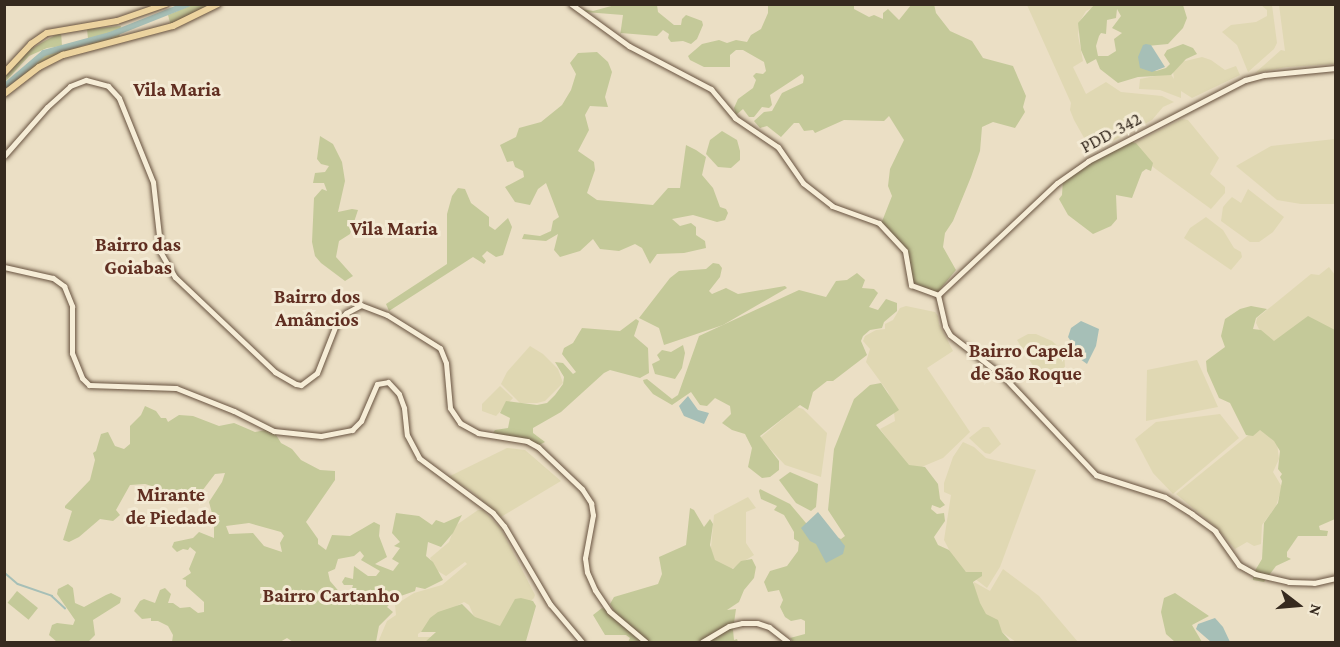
<!DOCTYPE html>
<html>
<head>
<meta charset="utf-8">
<style>
  body { margin:0 }
  #map { position:relative; width:1340px; height:647px; overflow:hidden; background:#ebdfc5; font-family:"Crimson Pro",serif }
  div>[style] { position:absolute }
  .farmland>* { inset:0; background:#e0d8b3 }
  .green>* { inset:0; background:#c4c999; transform-origin:0 0 }
  .water>* { inset:0; background:#a6bfb7 }
  .stream>* { height:1.5px; margin:-0.75px; padding:0 0.75px; transform-origin:0.75px; border-radius:0.75px; background:#a6bfb7 }
  .river>* { height:6px; margin:-3px; padding:0 3px; transform-origin:3px; border-radius:3px; background:#a6bfb7 }
  .roads { filter:drop-shadow(0 0 2px #67523f) drop-shadow(0 0 2px #67523f) }
  .secondary>* { height:5px; margin:-2.5px; padding:0 2.5px; transform-origin:2.5px; border-radius:2.5px; background:#f6edd7 }
  .primary>* { height:6px; margin:-3px; padding:0 3px; transform-origin:3px; border-radius:3px; background:#ecd39f }
  span { translate:-50% -50%; white-space:nowrap; text-align:center; line-height:1.15; -webkit-text-stroke:6px #f3ead4; paint-order:stroke }
  .street-label { font-size:18px; color:#362a1f }
  .neighbourhood-label { font-size:20px; color:#602e21; font-weight:700 }
  .frame { position:absolute; inset:0; border:6px solid #362a1f; pointer-events:none }
  .north { position:absolute; left:1268px; top:575px; width:60px; height:60px; -webkit-text-stroke:4px #f3ead4; paint-order:stroke; rotate:106deg; font-size:16px; font-weight:700; line-height:24px; text-align:center; color:#362a1f }
  .north::after { content:''; display:block; margin:auto; width:21px; height:27px; background:#362a1f; clip-path:polygon(50% 0,100% 100%,50% 72%,0 100%) }
</style>
</head>
<body>
<div id="map">
  <div class="farmland">
    <div style="clip-path:polygon(1027px 5px,1093px 5px,1094px 7px,1086px 11px,1080px 21px,1078px 35px,1083px 61px,1073px 67px,1086px 94px,1106px 82px,1121px 92px,1162px 96px,1174px 102px,1163px 107px,1152px 120px,1092px 152px,1074px 120px,1070px 110px,1071px 103px)"></div>
    <div style="clip-path:polygon(1261px 5px,1272px 5px,1277px 43px,1274px 49px,1248px 72px,1237px 45px,1222px 32px,1231px 25px,1256px 22px,1267px 16px,1267px 10px)"></div>
    <div style="clip-path:polygon(1279px 5px,1335px 5px,1335px 64px,1287px 67px,1255px 73px,1281px 50px,1285px 51px)"></div>
    <div style="clip-path:polygon(1202px 57px,1211px 60px,1225px 70px,1236px 66px,1240px 75px,1192px 98px,1181px 91px,1181px 98px,1160px 90px,1139px 89px,1140px 79px,1170px 73px,1174px 79px,1173px 71px,1177px 63px)"></div>
    <div style="clip-path:polygon(1182px 119px,1188px 120px,1219px 158px,1210px 174px,1225px 187px,1225px 193px,1211px 209px,1153px 167px,1132px 144px)"></div>
    <div style="clip-path:polygon(1335px 139px,1335px 204px,1301px 204px,1277px 200px,1236px 166px,1271px 146px)"></div>
    <div style="clip-path:polygon(1248px 189px,1284px 217px,1273px 232px,1259px 242px,1250px 242px,1221px 221px,1223px 207px,1228px 201px,1232px 197px,1241px 203px)"></div>
    <div style="clip-path:polygon(1206px 217px,1223px 230px,1234px 248px,1241px 252px,1242px 257px,1231px 270px,1184px 238px,1190px 228px)"></div>
    <div style="clip-path:polygon(1329px 267px,1335px 275px,1335px 334px,1274px 345px,1259px 329px,1256px 323px,1257px 318px,1311px 274px,1319px 275px)"></div>
    <div style="clip-path:polygon(906px 306px,935px 312px,938px 316px,939px 324px,953px 351px,927px 368px,970px 432px,943px 458px,912px 471px,880px 429px,895px 421px,893px 405px,888px 392px,866px 362px,870px 349px,863px 341px,865px 336px,876px 330px,885px 329px,885px 324px,893px 320px,900px 308px)"></div>
    <div style="clip-path:polygon(1028px 334px,1036px 334px,1052px 341px,1064px 352px,1065px 367px,1054px 375px,1040px 377px,1017px 340px)"></div>
    <div style="clip-path:polygon(530px 346px,543px 354px,558px 369px,563px 383px,545px 401px,537px 403px,520px 403px,501px 384px,507px 372px)"></div>
    <div style="clip-path:polygon(1197px 360px,1218px 407px,1146px 421px,1147px 370px)"></div>
    <div style="clip-path:polygon(500px 386px,513px 398px,496px 416px,482px 411px,482px 404px)"></div>
    <div style="clip-path:polygon(797px 407px,803px 409px,827px 433px,821px 477px,785px 465px,762px 440px,761px 437px)"></div>
    <div style="clip-path:polygon(1220px 414px,1239px 438px,1173px 494px,1153px 473px,1135px 439px,1156px 422px)"></div>
    <div style="clip-path:polygon(983px 427px,989px 427px,1001px 444px,990px 454px,985px 453px,969px 438px)"></div>
    <div style="clip-path:polygon(1257px 428px,1276px 435px,1279px 459px,1273px 472px,1282px 487px,1276px 506px,1262px 525px,1261px 544px,1254px 546px,1247px 542px,1235px 549px,1217px 528px,1176px 494px)"></div>
    <div style="clip-path:polygon(963px 442px,974px 447px,986px 458px,1036px 470px,1000px 567px,987px 588px,957px 565px,944px 540px,951px 495px,944px 492px,944px 483px,953px 457px)"></div>
    <div style="clip-path:polygon(507px 448px,525px 450px,561px 481px,501px 517px,470px 490px,448px 477px)"></div>
    <div style="clip-path:polygon(748px 497px,756px 508px,746px 512px,746px 543px,754px 555px,722px 575px,710px 558px,714px 515px)"></div>
    <div style="clip-path:polygon(478px 510px,483px 510px,501px 529px,535px 595px,534px 598px,503px 627px,476px 621px,469px 605px,464px 602px,449px 610px,418px 634px,418px 637px,434px 637px,436px 642px,378px 642px,387px 621px,396px 615px,395px 605px,414px 593px,442px 585px,467px 564px,465px 562px,446px 576px,436px 570px,430px 558px,449px 542px,455px 526px)"></div>
    <div style="clip-path:polygon(1003px 569px,1039px 596px,1078px 642px,1016px 642px,974px 612px,971px 607px,974px 582px,990px 591px)"></div>
  </div>
  <div class="green">
    <div style="clip-path:polygon(934px 4px,936px 13px,950px 31px,972px 41px,983px 58px,1013px 66px,1026px 96px,1023px 107px,1025px 112px,1015px 128px,993px 122px,982px 127px,980px 151px,971px 177px,953px 221px,945px 233px,943px 247px,956px 270px,937px 293px,912px 282px,906px 250px,881px 224px,892px 196px,888px 186px,890px 169px,904px 140px,889px 116px,884px 121px,844px 120px,815px 133px,813px 130px,804px 131px,799px 123px,794px 123px,781px 137px,767px 126px,760px 128px,754px 121px,764px 112px,772px 111px,782px 93px,803px 83px,804px 77px,802px 74px,770px 95px,772px 105px,769px 108px,762px 107px,754px 117px,749px 117px,743px 109px,736px 115px,734px 108px,738px 99px,753px 88px,756px 80px,753px 76px,756px 73px,763px 74px,766px 71px,764px 62px,743px 50px,736px 50px,730px 55px,730px 67px,704px 67px,690px 60px,688px 56px,702px 44px,719px 40px,727px 43px,736px 40px,747px 42px,751px 35px,761px 29px,768px 13px,768px 5px,854px 5px,854px 9px,869px 17px,874px 15px,883px 19px,883px 13px,888px 9px,899px 20px,911px 5px)"></div>
    <div style="clip-path:polygon(192px 5px,215px 5px,171px 26px,168px 15px)"></div>
    <div style="clip-path:polygon(615px 5px,657px 5px,658px 12px,674px 25px,681px 25px,682px 19px,686px 15px,702px 21px,703px 25px,697px 39px,691px 44px,683px 41px,671px 42px,668px 38px,669px 34px,663px 30px,657px 36px,621px 33px,620px 36px,623px 15px,585px 12px,582px 9px,593px 11px)"></div>
    <div style="clip-path:polygon(evenodd,1094px 5px,1183px 5px,1187px 18px,1183px 28px,1168px 44px,1147px 46px,1147px 66px,1156px 71px,1166px 68px,1170px 64px,1164px 55px,1167px 50px,1183px 44px,1193px 48px,1197px 54px,1186px 59px,1171px 75px,1138px 77px,1118px 83px,1100px 69px,1096px 59px,1087px 64px,1081px 50px,1078px 23px,1094px 5px,1117px 9px,1121px 16px,1112px 28px,1122px 33px,1114px 39px,1116px 51px,1108px 56px,1098px 56px,1096px 46px,1099px 36px,1101px 33px,1106px 34px,1107px 20px,1116px 18px,1117px 9px)"></div>
    <div style="clip-path:polygon(121px 26px,119px 39px,89px 48px,87px 29px)"></div>
    <div style="clip-path:polygon(61px 32px,62px 46px,47px 48px,29px 56px,5px 82px,5px 77px,27px 51px)"></div>
    <div style="clip-path:polygon(80px 44px,81px 49px,61px 55px,5px 93px,5px 86px,9px 80px,41px 52px)"></div>
    <div style="clip-path:polygon(597px 52px,608px 62px,612px 72px,605px 97px,608px 107px,590px 106px,585px 115px,589px 130px,578px 151px,594px 162px,595px 170px,587px 193px,597px 200px,653px 205px,668px 188px,680px 188px,686px 145px,696px 150px,706px 157px,702px 175px,713px 188px,720px 207px,726px 209px,728px 213px,725px 220px,717px 222px,693px 215px,672px 219px,680px 226px,691px 223px,696px 227px,696px 235px,705px 241px,706px 248px,684px 253px,657px 254px,650px 264px,642px 248px,635px 244px,619px 251px,600px 249px,593px 239px,580px 251px,560px 257px,554px 250px,558px 234px,546px 241px,522px 239px,524px 234px,540px 236px,551px 231px,553px 221px,559px 217px,546px 183px,538px 189px,530px 205px,515px 202px,505px 187px,524px 177px,523px 171px,515px 167px,513px 161px,507px 162px,500px 145px,516px 137px,519px 128px,541px 122px,562px 105px,571px 90px,576px 74px,570px 63px,578px 53px)"></div>
    <div style="clip-path:polygon(722px 131px,737px 140px,740px 151px,740px 160px,731px 168px,718px 167px,706px 154px,710px 140px)"></div>
    <div style="clip-path:polygon(320px 136px,333px 144px,342px 162px,345px 181px,338px 212px,352px 209px,358px 210px,350px 234px,339px 241px,336px 257px,353px 276px,345px 281px,321px 263px,315px 256px,312px 242px,314px 198px,322px 189px,327px 191px,324px 183px,313px 183px,315px 173px,325px 172px,329px 166px,321px 164px,317px 159px)"></div>
    <div style="clip-path:polygon(1128px 141px,1136px 143px,1153px 163px,1151px 171px,1146px 169px,1142px 172px,1132px 198px,1116px 195px,1117px 219px,1111px 226px,1093px 234px,1068px 215px,1059px 199px,1062px 195px,1063px 179px,1079px 166px,1089px 164px)"></div>
    <div style="clip-path:polygon(458px 188px,465px 189px,471px 203px,489px 217px,489px 226px,495px 230px,508px 218px,512px 227px,503px 255px,496px 257px,487px 251px,482px 256px,486px 261px,484px 264px,473px 257px,389px 311px,386px 304px,447px 264px,447px 214px,452px 196px)"></div>
    <div style="clip-path:polygon(713px 263px,719px 264px,722px 268px,720px 277px,709px 291px,712px 294px,726px 288px,738px 294px,785px 286px,787px 288px,723px 325px,664px 345px,659px 328px,639px 318px,670px 278px,679px 271px,706px 269px)"></div>
    <div style="clip-path:polygon(857px 273px,865px 280px,862px 288px,874px 289px,878px 293px,869px 307px,878px 310px,886px 299px,897px 303px,897px 311px,884px 322px,882px 328px,870px 330px,863px 336px,861px 341px,867px 355px,833px 381px,827px 381px,813px 392px,808px 410px,800px 405px,760px 436px,779px 461px,779px 470px,770px 477px,762px 478px,748px 467px,752px 448px,745px 434px,732px 430px,722px 423px,731px 414px,730px 406px,715px 398px,707px 406px,700px 405px,691px 392px,672px 405px,653px 394px,644px 383px,643px 380px,647px 379px,672px 399px,678px 395px,699px 336px,799px 290px,826px 297px,836px 281px,847px 280px)"></div>
    <div style="clip-path:polygon(1251px 306px,1267px 309px,1256px 318px,1253px 329px,1261px 330px,1274px 341px,1308px 316px,1335px 330px,1335px 519px,1319px 526px,1320px 530px,1328px 531px,1327px 536px,1298px 536px,1287px 552px,1287px 557px,1291px 559px,1276px 566px,1264px 582px,1253px 580px,1253px 574px,1262px 559px,1264px 523px,1278px 503px,1282px 481px,1280px 477px,1282px 474px,1278px 469px,1280px 451px,1274px 441px,1260px 430px,1253px 436px,1246px 435px,1230px 403px,1219px 398px,1207px 371px,1206px 361px,1225px 347px,1221px 336px,1225px 319px,1240px 309px)"></div>
    <div style="clip-path:polygon(636px 319px,639px 321px,634px 336px,648px 348px,649px 373px,640px 378px,610px 370px,604px 373px,561px 412px,533px 428px,533px 433px,545px 442px,539px 445px,493px 433px,495px 430px,508px 428px,510px 418px,500px 413px,506px 401px,537px 405px,547px 403px,555px 395px,563px 384px,564px 377px,555px 362px,563px 363px,573px 374px,576px 372px,562px 354px,564px 348px,573px 343px,582px 328px,620px 331px)"></div>
    <div style="clip-path:polygon(683px 345px,685px 353px,682px 368px,675px 379px,655px 374px,652px 364px,660px 360px,657px 355px,662px 350px,671px 352px)"></div>
    <div style="clip-path:polygon(881px 383px,899px 410px,876px 425px,909px 465px,925px 467px,938px 484px,940px 499px,945px 505px,940px 508px,932px 505px,931px 509px,937px 514px,944px 513px,945px 521px,934px 537px,938px 545px,949px 550px,966px 572px,982px 572px,982px 576px,973px 582px,980px 603px,986px 614px,998px 620px,1002px 632px,1011px 642px,793px 642px,790px 638px,805px 634px,805px 621px,801px 619px,791px 621px,785px 617px,780px 607px,783px 600px,779px 590px,768px 592px,764px 582px,770px 571px,787px 566px,798px 551px,799px 542px,794px 539px,794px 532px,784px 515px,774px 510px,777px 506px,761px 499px,759px 491px,760px 489px,790px 504px,806px 523px,841px 539px,845px 536px,828px 510px,834px 449px,854px 399px,870px 385px)"></div>
    <div style="clip-path:polygon(evenodd,145px 406px,156px 411px,161px 418px,166px 418px,168px 422px,179px 415px,193px 416px,219px 426px,234px 423px,255px 432px,266px 430px,275px 433px,281px 443px,292px 449px,301px 460px,320px 470px,335px 471px,335px 480px,306px 522px,318px 539px,318px 544px,326px 550px,332px 535px,350px 536px,374px 522px,380px 525px,379px 536px,387px 557px,375px 564px,393px 571px,399px 563px,392px 559px,400px 548px,394px 546px,400px 542px,392px 533px,396px 513px,419px 516px,432px 525px,436px 520px,444px 523px,462px 515px,453px 533px,441px 547px,428px 542px,426px 556px,433px 562px,443px 580px,425px 589px,416px 587px,415px 591px,395px 598px,387px 607px,393px 612px,379px 626px,376px 642px,293px 642px,287px 638px,280px 642px,172px 642px,173px 635px,168px 626px,158px 621px,151px 621px,151px 618px,142px 619px,134px 611px,140px 601px,144px 599px,155px 603px,160px 590px,165px 588px,171px 594px,168px 603px,173px 603px,180px 608px,190px 607px,198px 613px,204px 612px,204px 602px,186px 586px,186px 580px,182px 579px,191px 573px,189px 569px,196px 552px,190px 547px,188px 550px,183px 549px,177px 552px,172px 547px,174px 542px,193px 538px,199px 532px,214px 538px,214px 521px,209px 502px,222px 482px,225px 473px,215px 474px,202px 491px,194px 491px,186px 496px,145px 484px,130px 485px,116px 510px,120px 515px,113px 521px,100px 519px,79px 537px,69px 542px,63px 540px,72px 511px,65px 508px,65px 506px,90px 480px,95px 460px,93px 453px,96px 451px,101px 434px,108px 432px,115px 446px,124px 449px,130px 444px,130px 426px,141px 415px,145px 406px,249px 523px,281px 532px,284px 536px,280px 543px,282px 552px,264px 546px,253px 533px,229px 534px,226px 526px,249px 523px,145px 406px,360px 551px,364px 556px,361px 560px,380px 571px,376px 576px,368px 576px,354px 566px,353px 579px,345px 577px,342px 582px,344px 585px,353px 585px,348px 602px,330px 581px,328px 572px,335px 569px,338px 559px,354px 556px,360px 551px)"></div>
    <div style="clip-path:polygon(790px 472px,818px 484px,816px 507px,811px 511px,796px 503px,779px 480px)"></div>
    <div style="clip-path:polygon(690px 508px,694px 510px,704px 527px,710px 519px,713px 524px,710px 545px,715px 560px,733px 569px,741px 561px,752px 559px,756px 567px,754px 578px,744px 590px,739px 602px,727px 610px,736px 609px,733px 630px,734px 640px,737px 639px,738px 642px,628px 642px,630px 638px,626px 635px,605px 635px,593px 615px,602px 608px,615px 613px,610px 604px,614px 597px,658px 584px,662px 574px,659px 557px,686px 545px)"></div>
    <div style="clip-path:polygon(68px 584px,73px 588px,75px 603px,84px 607px,106px 595px,111px 593px,121px 598px,120px 603px,93px 620px,95px 635px,88px 642px,57px 642px,49px 635px,52px 625px,57px 623px,73px 625px,75px 620px,57px 594px,58px 589px)"></div>
    <div style="left:17px;top:591px;width:27px;height:15px;rotate:39deg"></div>
    <div style="clip-path:polygon(1175px 593px,1209px 616px,1192px 625px,1202px 642px,1175px 642px,1166px 634px,1161px 612px,1164px 598px)"></div>
    <div style="clip-path:polygon(521px 598px,533px 601px,536px 606px,526px 641px,425px 642px,436px 632px,421px 632px,430px 618px,438px 612px,462px 604px,475px 617px,500px 626px,515px 599px)"></div>
  </div>
  <div class="water">
    <div style="clip-path:polygon(1146px 44px,1151px 45px,1165px 67px,1152px 72px,1140px 68px,1138px 57px,1143px 45px)"></div>
    <div style="clip-path:polygon(1081px 321px,1099px 329px,1096px 346px,1087px 364px,1076px 356px,1079px 351px,1074px 355px,1067px 345px,1070px 340px,1068px 337px,1071px 328px)"></div>
    <div style="clip-path:polygon(688px 396px,698px 410px,709px 413px,704px 424px,684px 416px,679px 406px)"></div>
    <div style="clip-path:polygon(818px 512px,845px 546px,843px 554px,826px 563px,816px 544px,810px 541px,801px 528px)"></div>
    <div style="clip-path:polygon(1215px 618px,1223px 627px,1230px 642px,1211px 642px,1196px 629px,1198px 624px)"></div>
  </div>
  <div class="stream">
    <div style="left:4px;top:572px;width:18px;rotate:41deg"></div>
    <div style="left:18px;top:584px;width:36px;rotate:19deg"></div>
    <div style="left:52px;top:596px;width:18px;rotate:43deg"></div>
  </div>
  <div class="river">
    <div style="left:4px;top:87px;width:52px;rotate:-40.4deg"></div>
    <div style="left:44px;top:53px;width:68px;rotate:-15.3deg"></div>
    <div style="left:110px;top:35px;width:84px;rotate:-21.7deg"></div>
  </div>
  <div class="roads">
    <div class="secondary">
      <div style="left:571px;top:4px;width:72px;rotate:35.9deg"></div>
      <div style="left:629px;top:46px;width:93px;rotate:27.7deg"></div>
      <div style="left:711px;top:89px;width:38px;rotate:50deg"></div>
      <div style="left:735px;top:118px;width:52px;rotate:34deg"></div>
      <div style="left:778px;top:147px;width:44px;rotate:55.2deg"></div>
      <div style="left:803px;top:183px;width:37px;rotate:38deg"></div>
      <div style="left:832px;top:206px;width:50px;rotate:19.9deg"></div>
      <div style="left:879px;top:223px;width:38px;rotate:47deg"></div>
      <div style="left:905px;top:251px;width:35px;rotate:80deg"></div>
      <div style="left:911px;top:285px;width:29px;rotate:20deg"></div>
      <div style="left:938px;top:295px;width:32px;rotate:77deg"></div>
      <div style="left:945px;top:326px;width:10px;rotate:61deg"></div>
      <div style="left:950px;top:335px;width:67px;rotate:37.7deg"></div>
      <div style="left:1003px;top:376px;width:136px;rotate:46.8deg"></div>
      <div style="left:1096px;top:475px;width:72px;rotate:17.7deg"></div>
      <div style="left:1165px;top:497px;width:32px;rotate:32deg"></div>
      <div style="left:1192px;top:514px;width:29px;rotate:36deg"></div>
      <div style="left:1215px;top:531px;width:42px;rotate:54.8deg"></div>
      <div style="left:1239px;top:565px;width:18px;rotate:29deg"></div>
      <div style="left:1255px;top:574px;width:35px;rotate:13deg"></div>
      <div style="left:1289px;top:582px;width:25px;rotate:2deg"></div>
      <div style="left:1314px;top:583px;width:23px;rotate:-13deg"></div>
      <div style="left:4px;top:156px;width:65px;rotate:-48.7deg"></div>
      <div style="left:47px;top:107px;width:31px;rotate:-42deg"></div>
      <div style="left:70px;top:86px;width:17px;rotate:-21deg"></div>
      <div style="left:86px;top:80px;width:23px;rotate:15deg"></div>
      <div style="left:108px;top:86px;width:16px;rotate:47deg"></div>
      <div style="left:119px;top:98px;width:91px;rotate:68deg"></div>
      <div style="left:153px;top:182px;width:71px;rotate:83.6deg"></div>
      <div style="left:161px;top:253px;width:28px;rotate:60deg"></div>
      <div style="left:175px;top:277px;width:138px;rotate:43.5deg"></div>
      <div style="left:275px;top:372px;width:24px;rotate:30deg"></div>
      <div style="left:296px;top:384px;width:5px;rotate:11deg"></div>
      <div style="left:301px;top:385px;width:20px;rotate:-37deg"></div>
      <div style="left:317px;top:373px;width:55px;rotate:-68.6deg"></div>
      <div style="left:337px;top:322px;width:13px;rotate:-45deg"></div>
      <div style="left:346px;top:313px;width:17px;rotate:-28deg"></div>
      <div style="left:361px;top:305px;width:28px;rotate:21deg"></div>
      <div style="left:387px;top:315px;width:62px;rotate:31.9deg"></div>
      <div style="left:440px;top:348px;width:16px;rotate:68deg"></div>
      <div style="left:446px;top:363px;width:45px;rotate:84.9deg"></div>
      <div style="left:450px;top:408px;width:18px;rotate:56deg"></div>
      <div style="left:460px;top:423px;width:21px;rotate:29deg"></div>
      <div style="left:478px;top:433px;width:50px;rotate:9.3deg"></div>
      <div style="left:527px;top:441px;width:13px;rotate:29deg"></div>
      <div style="left:538px;top:447px;width:61px;rotate:43.7deg"></div>
      <div style="left:582px;top:489px;width:17px;rotate:57deg"></div>
      <div style="left:591px;top:503px;width:12px;rotate:81deg"></div>
      <div style="left:593px;top:515px;width:44px;rotate:100.5deg"></div>
      <div style="left:585px;top:558px;width:14px;rotate:82deg"></div>
      <div style="left:587px;top:572px;width:20px;rotate:66deg"></div>
      <div style="left:595px;top:590px;width:25px;rotate:56deg"></div>
      <div style="left:609px;top:611px;width:48px;rotate:40deg"></div>
      <div style="left:4px;top:267px;width:50px;rotate:12.7deg"></div>
      <div style="left:53px;top:278px;width:14px;rotate:36deg"></div>
      <div style="left:64px;top:286px;width:22px;rotate:68deg"></div>
      <div style="left:72px;top:306px;width:47px;rotate:90deg"></div>
      <div style="left:72px;top:353px;width:27px;rotate:68deg"></div>
      <div style="left:82px;top:378px;width:10px;rotate:45deg"></div>
      <div style="left:89px;top:385px;width:87px;rotate:2deg"></div>
      <div style="left:176px;top:388px;width:62px;rotate:21.6deg"></div>
      <div style="left:234px;top:411px;width:45px;rotate:26.6deg"></div>
      <div style="left:274px;top:431px;width:47px;rotate:6.1deg"></div>
      <div style="left:321px;top:436px;width:32px;rotate:-11deg"></div>
      <div style="left:352px;top:430px;width:13px;rotate:-45deg"></div>
      <div style="left:361px;top:421px;width:40px;rotate:-66.6deg"></div>
      <div style="left:377px;top:384px;width:11px;rotate:-10deg"></div>
      <div style="left:388px;top:382px;width:16px;rotate:47deg"></div>
      <div style="left:399px;top:394px;width:15px;rotate:70deg"></div>
      <div style="left:404px;top:408px;width:27px;rotate:84deg"></div>
      <div style="left:407px;top:435px;width:26px;rotate:62deg"></div>
      <div style="left:419px;top:458px;width:92px;rotate:36.6deg"></div>
      <div style="left:493px;top:513px;width:17px;rotate:50deg"></div>
      <div style="left:504px;top:526px;width:91px;rotate:59.5deg"></div>
      <div style="left:550px;top:604px;width:50px;rotate:49.9deg"></div>
      <div style="left:938px;top:295px;width:163px;rotate:-43.3deg"></div>
      <div style="left:1057px;top:183px;width:38px;rotate:-35deg"></div>
      <div style="left:1088px;top:161px;width:177px;rotate:-27.3deg"></div>
      <div style="left:1245px;top:80px;width:20px;rotate:-15deg"></div>
      <div style="left:1264px;top:75px;width:72px;rotate:-5.6deg"></div>
      <div style="left:702px;top:642px;width:31px;rotate:-31deg"></div>
      <div style="left:729px;top:626px;width:13px;rotate:-13deg"></div>
      <div style="left:742px;top:623px;width:15px"></div>
      <div style="left:757px;top:623px;width:13px;rotate:18deg"></div>
      <div style="left:769px;top:627px;width:24px;rotate:38deg"></div>
    </div>
    <div class="primary">
      <div style="left:4px;top:73px;width:40px;rotate:-47deg"></div>
      <div style="left:31px;top:44px;width:19px;rotate:-35deg"></div>
      <div style="left:47px;top:33px;width:71px;rotate:-9.7deg"></div>
      <div style="left:117px;top:21px;width:52px;rotate:-19.1deg"></div>
      <div style="left:4px;top:94px;width:44px;rotate:-37.6deg"></div>
      <div style="left:39px;top:67px;width:27px;rotate:-27deg"></div>
      <div style="left:63px;top:55px;width:114px;rotate:-14.8deg"></div>
      <div style="left:173px;top:26px;width:50px;rotate:-26.1deg"></div>
    </div>
  </div>
  <div class="street-label">
    <span style="left:1111px;top:133px;rotate:-28deg">PDD-342</span>
  </div>
  <div class="neighbourhood-label">
    <span style="left:177px;top:89px">Vila Maria</span>
    <span style="left:394px;top:228px">Vila Maria</span>
    <span style="left:138px;top:256px">Bairro das<br>Goiabas</span>
    <span style="left:317px;top:308px">Bairro dos<br>Amâncios</span>
    <span style="left:1026px;top:362px">Bairro Capela<br>de São Roque</span>
    <span style="left:171px;top:506px">Mirante<br>de Piedade</span>
    <span style="left:331px;top:595px">Bairro Cartanho</span>
  </div>
  <div class="frame"></div>
  <div class="north">N</div>
</div>
</body>
</html>
